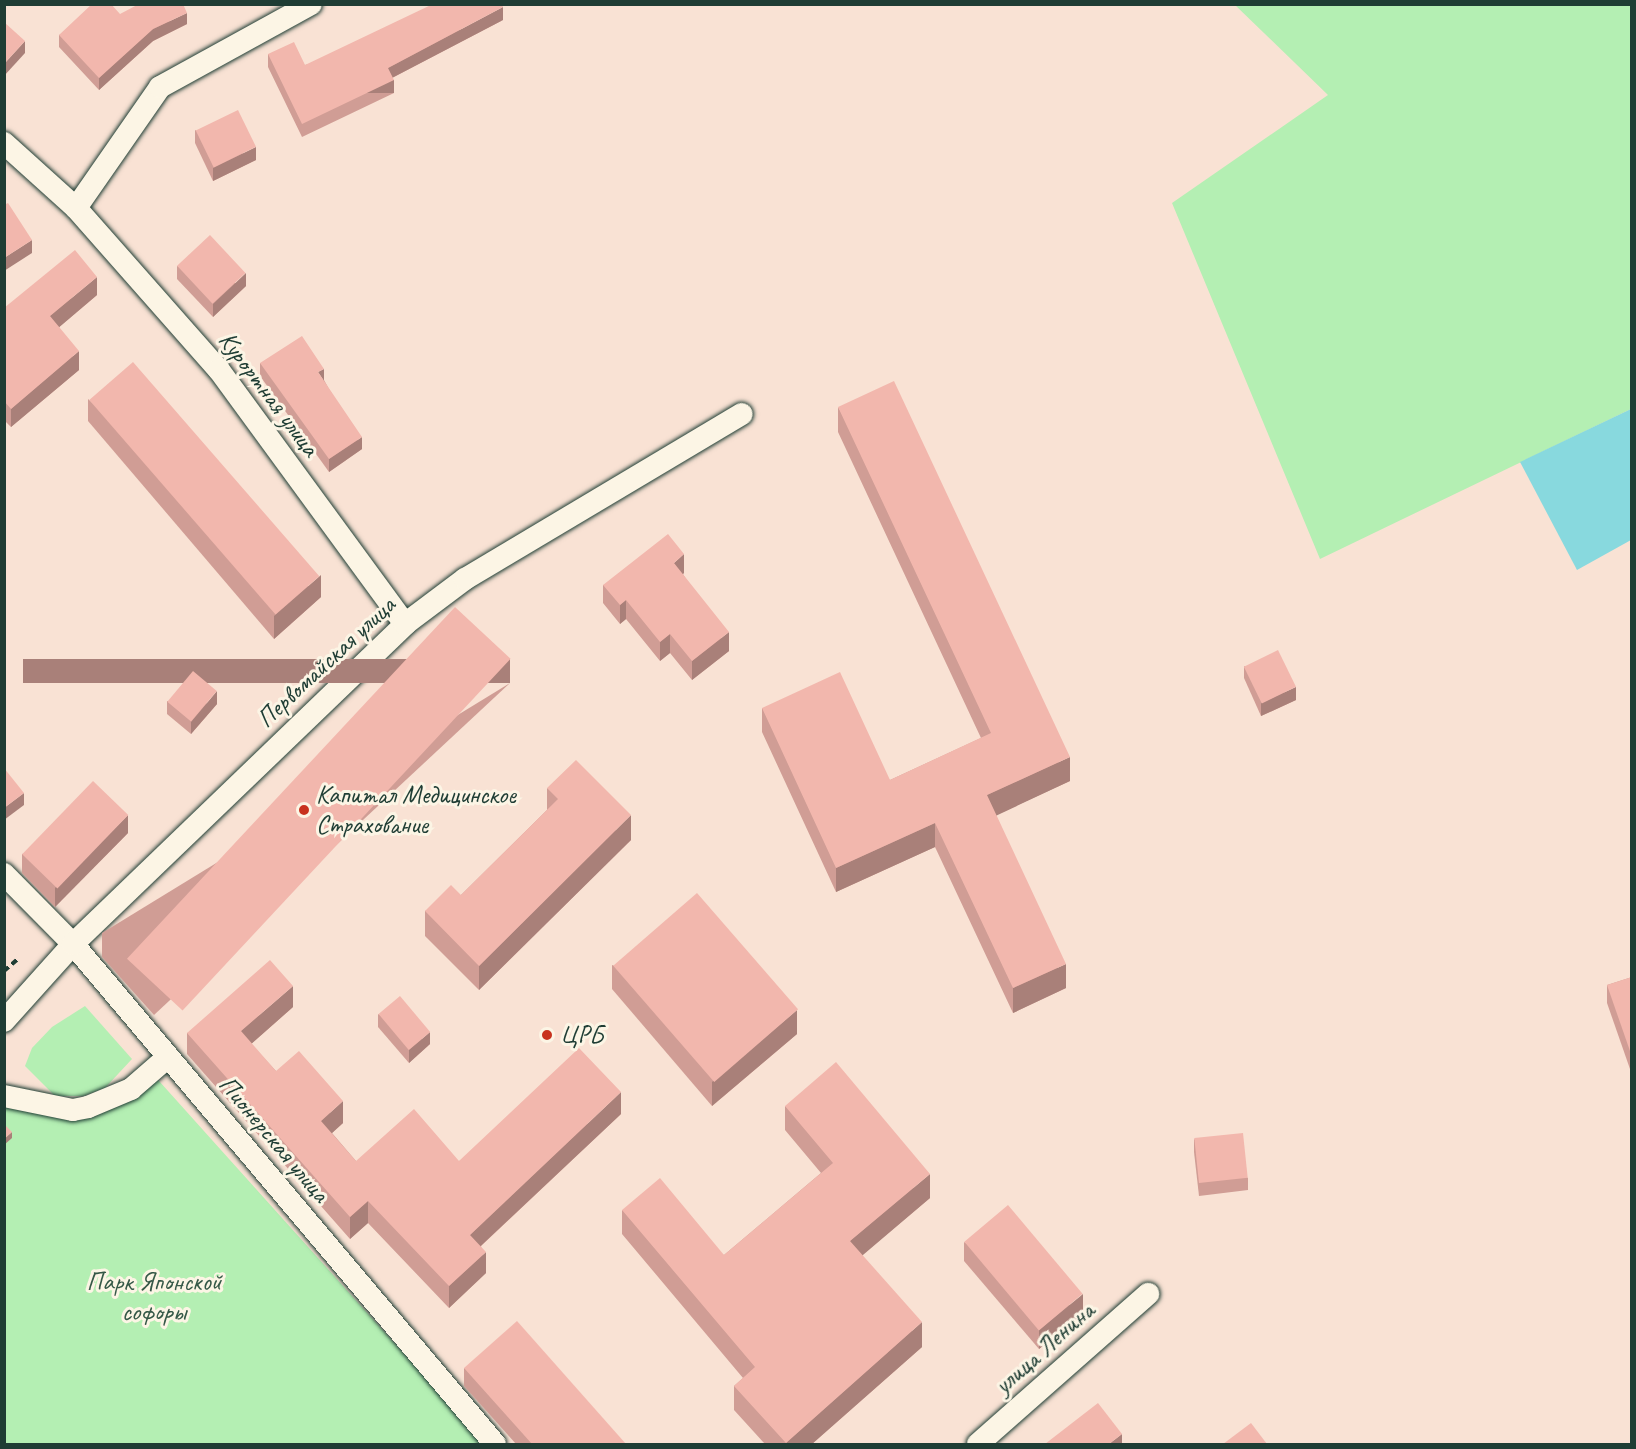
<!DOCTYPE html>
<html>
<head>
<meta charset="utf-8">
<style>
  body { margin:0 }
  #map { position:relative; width:1636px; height:1449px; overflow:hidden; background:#f9e2d4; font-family:Caveat,sans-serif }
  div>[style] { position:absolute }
  .green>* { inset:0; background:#b4efb3 }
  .water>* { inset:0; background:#88d9de }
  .path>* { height:4px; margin-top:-2px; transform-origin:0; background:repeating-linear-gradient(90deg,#1f3d34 0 6px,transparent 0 10.5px) }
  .roads { filter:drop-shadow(0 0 2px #1f3d34) drop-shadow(0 0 2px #1f3d34) }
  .street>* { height:22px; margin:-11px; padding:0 11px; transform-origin:11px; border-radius:11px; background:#fcf5e5 }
  .wall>* { inset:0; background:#d09d95 }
  .shaded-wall>* { inset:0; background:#a98079; transform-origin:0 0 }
  .building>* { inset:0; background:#f2b7ad; transform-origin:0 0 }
  .dots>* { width:16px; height:16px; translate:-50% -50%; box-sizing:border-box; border:3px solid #fcf5e5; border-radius:50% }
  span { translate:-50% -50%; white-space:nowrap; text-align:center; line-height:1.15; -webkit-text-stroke:6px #fcf5e5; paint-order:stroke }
  .street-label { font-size:26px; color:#1f3d34 }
  .poi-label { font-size:26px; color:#1f3d34 }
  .left { translate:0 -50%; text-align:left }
  .park-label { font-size:26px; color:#355847 }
  .frame { position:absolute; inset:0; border:6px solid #1f3d34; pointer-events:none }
</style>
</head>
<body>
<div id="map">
  <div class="green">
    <div style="clip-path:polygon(1235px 5px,1631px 5px,1631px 409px,1320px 559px,1172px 203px,1328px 95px)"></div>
    <div style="clip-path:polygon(85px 1006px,132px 1059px,105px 1088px,83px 1096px,55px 1096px,25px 1066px,32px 1048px,52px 1027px)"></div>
    <div style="clip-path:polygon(151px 1072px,485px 1444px,5px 1444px,4px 1097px,73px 1110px)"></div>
  </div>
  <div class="water">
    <div style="clip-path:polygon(1631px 409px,1631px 540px,1577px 570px,1520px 462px)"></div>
  </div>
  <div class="path">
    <div style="left:4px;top:971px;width:20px;rotate:-41deg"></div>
  </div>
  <div class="roads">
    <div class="street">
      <div style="left:4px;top:143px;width:97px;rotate:42.1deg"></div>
      <div style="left:76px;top:208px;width:216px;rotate:48.6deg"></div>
      <div style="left:219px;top:370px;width:315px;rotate:53.8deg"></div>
      <div style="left:76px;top:208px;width:147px;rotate:-55.2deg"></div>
      <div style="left:160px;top:87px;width:172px;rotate:-28.8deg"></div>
      <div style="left:4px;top:874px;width:98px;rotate:45.4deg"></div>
      <div style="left:73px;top:944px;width:654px;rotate:49.84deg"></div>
      <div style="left:4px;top:1021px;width:103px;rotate:-48.1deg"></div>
      <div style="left:73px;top:944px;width:461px;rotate:-43.9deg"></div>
      <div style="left:405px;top:624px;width:75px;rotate:-36.9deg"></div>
      <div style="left:465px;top:579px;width:322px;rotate:-30.8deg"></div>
      <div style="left:4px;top:1096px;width:70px;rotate:11.5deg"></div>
      <div style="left:73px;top:1110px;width:15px;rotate:-11deg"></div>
      <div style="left:88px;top:1107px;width:47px;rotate:-22.7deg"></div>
      <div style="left:131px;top:1089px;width:49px;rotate:-40.9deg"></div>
      <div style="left:978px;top:1444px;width:227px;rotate:-41.4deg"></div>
    </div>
  </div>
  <div class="wall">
    <div style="clip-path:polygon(120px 14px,187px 24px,153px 41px,99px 90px,59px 47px,59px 35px)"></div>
    <div style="clip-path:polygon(503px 20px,392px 78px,394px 93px,302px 137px,268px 67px,268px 54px,305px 65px)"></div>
    <div style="clip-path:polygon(195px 130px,256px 160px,213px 181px,195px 143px)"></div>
    <div style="clip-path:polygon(177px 266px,246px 286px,213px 317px,177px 279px)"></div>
    <div style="clip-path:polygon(97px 295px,59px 327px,79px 370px,11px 427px,4px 420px,4px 308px)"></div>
    <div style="clip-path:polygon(260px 363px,324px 380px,362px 449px,329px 472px,260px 376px)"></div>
    <div style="clip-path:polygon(88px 399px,321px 597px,274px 639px,88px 421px)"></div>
    <div style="clip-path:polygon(838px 407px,1070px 781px,996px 815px,1066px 988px,1013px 1013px,935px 847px,836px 892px,762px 732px,762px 708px,890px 780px,981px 738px,838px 432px)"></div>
    <div style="clip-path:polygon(684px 573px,683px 574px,729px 651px,692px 680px,670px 653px,660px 661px,626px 619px,620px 624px,603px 603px,603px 585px)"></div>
    <div style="clip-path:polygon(1244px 666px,1296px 700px,1261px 716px,1244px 678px)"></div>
    <div style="clip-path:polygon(510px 683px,154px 1015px,102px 957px,102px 933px)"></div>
    <div style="clip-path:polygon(167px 701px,217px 704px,191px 734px,167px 714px)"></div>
    <div style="clip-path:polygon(547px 788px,631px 840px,479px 990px,425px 936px,425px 911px,461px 895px,547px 810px)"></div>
    <div style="clip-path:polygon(128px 833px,55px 907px,22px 873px,22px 854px)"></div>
    <div style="clip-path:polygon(612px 965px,797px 1034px,712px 1106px,612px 989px)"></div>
    <div style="clip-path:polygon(1632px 977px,1630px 1069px,1607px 1003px,1607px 985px)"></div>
    <div style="clip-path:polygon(293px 1007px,251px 1044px,276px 1071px,343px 1123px,332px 1133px,356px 1161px,459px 1161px,621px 1114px,481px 1246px,486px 1273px,449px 1308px,368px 1223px,350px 1239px,187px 1054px,187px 1033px)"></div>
    <div style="clip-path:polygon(378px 1014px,430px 1044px,409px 1063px,378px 1027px)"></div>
    <div style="clip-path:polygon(785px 1106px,930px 1198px,862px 1255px,922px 1347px,812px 1444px,765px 1444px,734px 1410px,734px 1386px,743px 1378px,622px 1234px,622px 1210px,724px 1255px,821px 1173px,785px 1130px)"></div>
    <div style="clip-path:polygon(1194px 1139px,1248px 1178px,1248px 1190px,1199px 1196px,1194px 1152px)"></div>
    <div style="clip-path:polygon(964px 1242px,1083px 1313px,1039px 1349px,964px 1261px)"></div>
    <div style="clip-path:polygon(464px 1368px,626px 1444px,516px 1444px,464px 1386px)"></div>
  </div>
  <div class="shaded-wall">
    <div style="clip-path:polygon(503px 7px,503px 20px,388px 80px,388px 68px)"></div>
    <div style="clip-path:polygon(187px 13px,187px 24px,153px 41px,99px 90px,99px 78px,153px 29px)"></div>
    <div style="clip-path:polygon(25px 41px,25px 53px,4px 76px,4px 64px)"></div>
    <div style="left:394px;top:80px;width:13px;height:102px;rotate:90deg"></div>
    <div style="clip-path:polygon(256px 147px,256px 160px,213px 181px,213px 168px)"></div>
    <div style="clip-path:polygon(32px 240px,32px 253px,4px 271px,4px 258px)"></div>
    <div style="clip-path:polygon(246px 273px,246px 286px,213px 317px,213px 304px)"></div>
    <div style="clip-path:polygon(97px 277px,97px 295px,50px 335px,50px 316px)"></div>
    <div style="clip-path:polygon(79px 351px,79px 370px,11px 427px,11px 409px)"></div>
    <div style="clip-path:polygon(324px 369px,324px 381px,318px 372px)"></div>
    <div style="clip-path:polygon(362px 437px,362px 449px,329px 472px,329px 459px)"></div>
    <div style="clip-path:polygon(684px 554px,684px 573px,674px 582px,674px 563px)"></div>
    <div style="clip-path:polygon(321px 575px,321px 597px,274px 639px,274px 616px)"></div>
    <div style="clip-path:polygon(626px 600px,626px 619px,620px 624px,620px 605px)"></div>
    <div style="clip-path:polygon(729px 632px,729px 651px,692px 680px,692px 661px)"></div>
    <div style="clip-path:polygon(670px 634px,670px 653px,660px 661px,660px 642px)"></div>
    <div style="left:510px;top:659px;width:24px;height:487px;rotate:90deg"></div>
    <div style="clip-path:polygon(1296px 687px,1296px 700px,1261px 716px,1261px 703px)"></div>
    <div style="clip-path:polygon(217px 691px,217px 704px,191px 734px,191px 722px)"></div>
    <div style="clip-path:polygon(1070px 757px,1070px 781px,987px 820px,987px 795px)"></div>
    <div style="clip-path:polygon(24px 793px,24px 805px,4px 820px,4px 808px)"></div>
    <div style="clip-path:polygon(128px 815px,128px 833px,55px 907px,55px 888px)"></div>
    <div style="clip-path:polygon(631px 815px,631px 840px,479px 990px,479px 966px)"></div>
    <div style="clip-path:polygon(935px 823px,935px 847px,836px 892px,836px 868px)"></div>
    <div style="clip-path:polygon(1066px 964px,1066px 988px,1013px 1013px,1013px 988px)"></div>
    <div style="clip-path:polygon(293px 986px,293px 1007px,241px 1053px,241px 1031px)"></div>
    <div style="clip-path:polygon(797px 1010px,797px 1034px,712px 1106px,712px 1082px)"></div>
    <div style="clip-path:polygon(430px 1032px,430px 1044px,409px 1063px,409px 1050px)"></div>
    <div style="left:1630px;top:1051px;width:2px;height:18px"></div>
    <div style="clip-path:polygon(621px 1092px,621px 1114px,470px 1256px,470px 1235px)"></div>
    <div style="clip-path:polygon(343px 1101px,343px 1123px,321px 1143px,321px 1121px)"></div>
    <div style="clip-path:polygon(12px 1132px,12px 1138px,4px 1145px,4px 1139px)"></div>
    <div style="clip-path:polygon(930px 1174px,930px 1198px,850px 1266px,850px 1241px)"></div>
    <div style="clip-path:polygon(368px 1201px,368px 1223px,350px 1239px,350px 1217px)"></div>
    <div style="clip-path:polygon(486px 1252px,486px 1273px,449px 1308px,449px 1286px)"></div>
    <div style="clip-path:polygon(1083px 1294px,1083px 1313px,1039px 1349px,1039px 1330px)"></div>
    <div style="clip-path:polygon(922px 1322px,922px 1347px,812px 1444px,786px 1444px,786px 1443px)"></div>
    <div style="clip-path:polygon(1122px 1434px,1122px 1444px,1109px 1444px)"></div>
  </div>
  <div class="building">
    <div style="clip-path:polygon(92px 4px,111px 4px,120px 14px,139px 4px,183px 4px,187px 13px,153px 29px,99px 78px,59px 35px)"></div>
    <div style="clip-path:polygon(433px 4px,502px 4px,503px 7px,388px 68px,394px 80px,302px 124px,268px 54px,294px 42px,305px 65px)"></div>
    <div style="clip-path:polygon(4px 22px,25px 41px,4px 64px)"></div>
    <div style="left:238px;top:110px;width:41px;height:47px;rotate:64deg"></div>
    <div style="clip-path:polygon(8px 203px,32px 240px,4px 258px,4px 205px)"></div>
    <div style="left:210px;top:235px;width:52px;height:45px;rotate:47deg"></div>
    <div style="clip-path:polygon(75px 250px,97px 277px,50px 316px,79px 351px,11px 409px,4px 401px,4px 308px)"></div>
    <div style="clip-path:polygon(302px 336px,324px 369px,318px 372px,362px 437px,329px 459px,260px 363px)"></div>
    <div style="left:133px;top:362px;width:284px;height:58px;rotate:49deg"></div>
    <div style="clip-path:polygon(894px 381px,1070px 757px,987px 795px,1066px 964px,1013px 988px,935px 823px,836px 868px,762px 708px,840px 672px,890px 780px,991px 733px,838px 407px)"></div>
    <div style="clip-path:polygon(668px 534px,684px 554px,674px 563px,729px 632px,692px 661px,670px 634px,660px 642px,626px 600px,620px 605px,603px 585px)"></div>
    <div style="left:455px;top:607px;width:76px;height:481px;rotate:43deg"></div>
    <div style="left:1278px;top:650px;width:41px;height:38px;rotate:64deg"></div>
    <div style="left:193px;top:671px;width:31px;height:40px;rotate:40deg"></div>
    <div style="clip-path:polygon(576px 760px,631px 815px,479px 966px,425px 911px,451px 885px,461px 895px,558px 799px,547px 788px)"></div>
    <div style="clip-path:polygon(4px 768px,24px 793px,4px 808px)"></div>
    <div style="left:93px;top:781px;width:49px;height:102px;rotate:44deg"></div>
    <div style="left:697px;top:893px;width:154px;height:111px;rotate:49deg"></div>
    <div style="clip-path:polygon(270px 960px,293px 986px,241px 1031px,276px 1071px,299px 1051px,343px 1101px,321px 1121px,356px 1161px,414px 1109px,459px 1161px,579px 1048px,621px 1092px,470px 1235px,486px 1252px,449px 1286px,368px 1201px,350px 1217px,187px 1033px)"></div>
    <div style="clip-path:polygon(1632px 977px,1632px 1051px,1630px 1051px,1607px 985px)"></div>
    <div style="left:400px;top:996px;width:47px;height:28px;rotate:50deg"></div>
    <div style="clip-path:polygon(836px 1062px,930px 1174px,850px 1241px,922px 1322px,786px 1443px,734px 1386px,755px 1367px,622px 1210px,660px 1178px,724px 1255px,833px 1163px,785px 1106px)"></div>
    <div style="clip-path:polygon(4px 1124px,12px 1132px,4px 1139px)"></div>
    <div style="left:1243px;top:1133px;width:45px;height:49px;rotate:84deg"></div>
    <div style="left:1008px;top:1205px;width:116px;height:57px;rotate:50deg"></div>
    <div style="clip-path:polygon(517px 1321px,626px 1444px,532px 1444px,464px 1368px)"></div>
    <div style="clip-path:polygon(1098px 1403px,1122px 1434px,1109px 1444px,1045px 1444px)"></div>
    <div style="clip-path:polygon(1251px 1423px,1267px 1444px,1223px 1444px)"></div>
  </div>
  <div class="dots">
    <div style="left:304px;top:810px;background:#c8321e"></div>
    <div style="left:547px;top:1035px;background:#c8321e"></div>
  </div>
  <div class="street-label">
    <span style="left:269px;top:394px;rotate:53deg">Курортная улица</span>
    <span style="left:326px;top:662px;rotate:-43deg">Первомайская улица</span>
    <span style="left:274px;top:1139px;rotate:50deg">Пионерская улица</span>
    <span style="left:1044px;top:1348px;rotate:-42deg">улица Ленина</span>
  </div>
  <div class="poi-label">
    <span class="left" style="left:316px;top:810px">Капитал Медицинское<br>Страхование</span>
    <span class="left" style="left:560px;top:1035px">ЦРБ</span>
  </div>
  <div class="park-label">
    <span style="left:154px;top:1297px">Парк Японской<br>софоры</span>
  </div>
  <div class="frame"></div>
</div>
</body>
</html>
